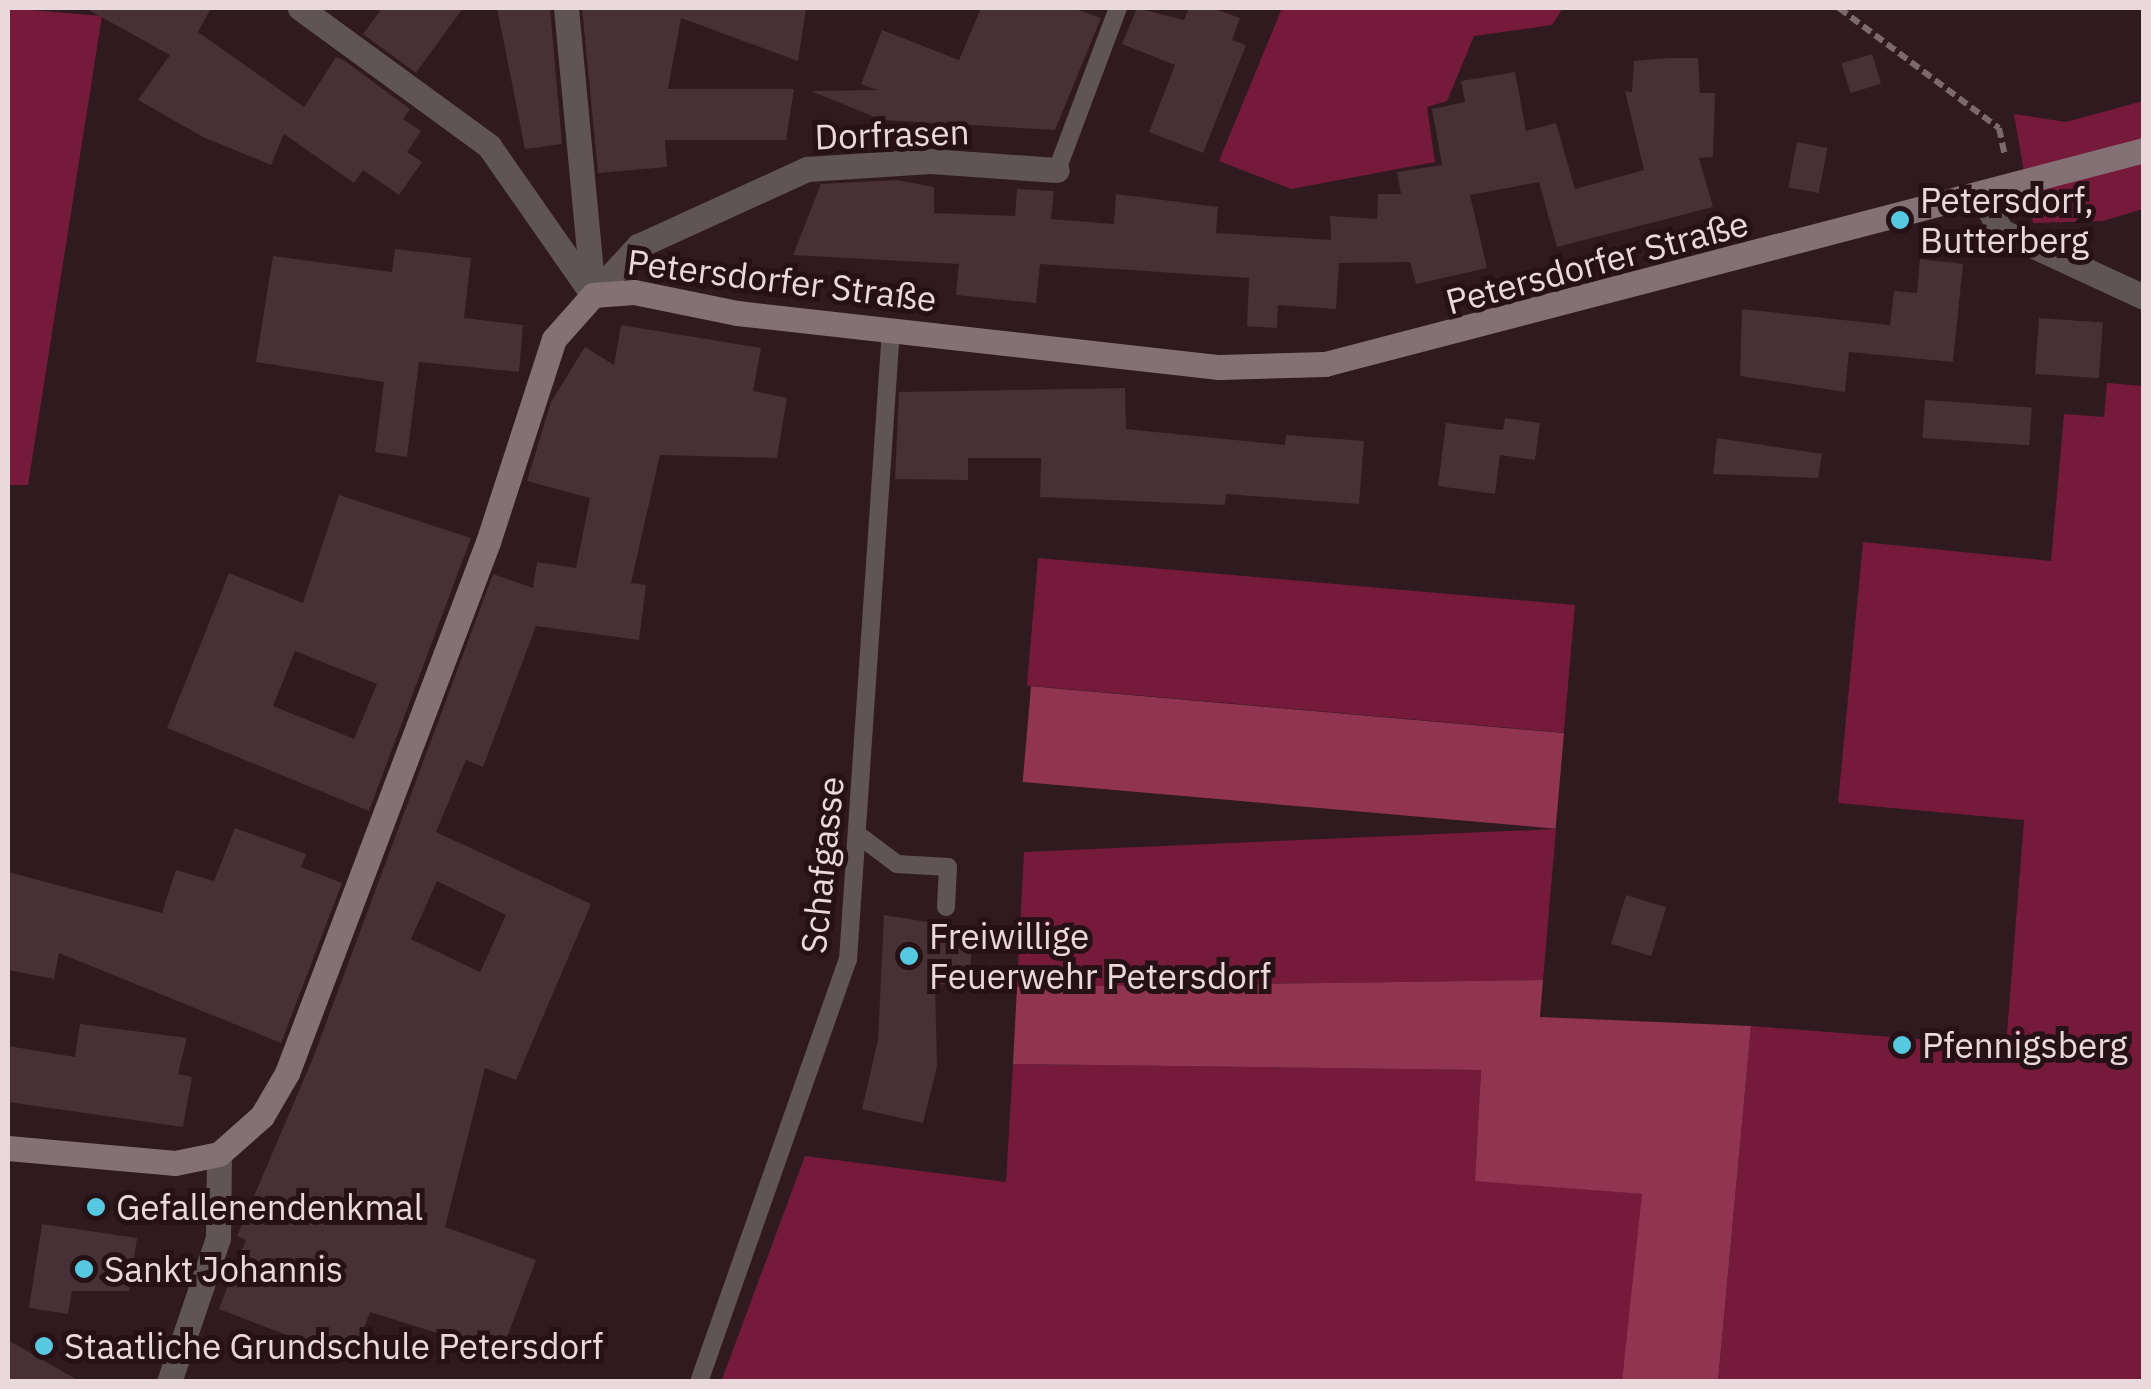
<!DOCTYPE html>
<html>
<head>
<meta charset="utf-8">
<style>
  body { margin:0 }
  #map { position:relative; width:2151px; height:1389px; overflow:hidden; background:#2f1a1f; font-family:"IBM Plex Sans",sans-serif }
  div>[style] { position:absolute }
  .green>* { inset:0; background:#761a3c; transform-origin:0 0 }
  .forest>* { inset:0; background:#913452; transform-origin:0 0 }
  .building>* { inset:0; background:#473036; transform-origin:0 0 }
  .path>* { height:6px; margin-top:-3px; transform-origin:0; background:repeating-linear-gradient(90deg,#7c696d 0 10px,transparent 0 15px) }
  .lane>* { height:18px; margin:-9px; padding:0 9px; transform-origin:9px; border-radius:9px; background:#605457 }
  .street>* { height:25px; margin:-12.5px; padding:0 12.5px; transform-origin:12.5px; border-radius:12.5px; background:#605457 }
  .secondary>* { height:25px; margin:-12.5px; padding:0 12.5px; transform-origin:12.5px; border-radius:12.5px; background:#837175 }
  .dots>* { width:28px; height:28px; translate:-50% -50%; box-sizing:border-box; border:5px solid #251116; border-radius:50% }
  span { translate:-50% -50%; white-space:nowrap; text-align:center; line-height:1.15; -webkit-text-stroke:10px #251116; paint-order:stroke }
  .street-label { font-size:35px; color:#e9d9dc }
  .poi-label { font-size:35px; color:#e9d9dc }
  .left { translate:0 -50%; text-align:left }
  .frame { position:absolute; inset:0; border:10px solid #e9d9dc; pointer-events:none }
</style>
</head>
<body>
<div id="map">
  <div class="green">
    <div style="clip-path:polygon(8px 8px,102px 16px,28px 485px,8px 485px)"></div>
    <div style="clip-path:polygon(1282px 8px,1563px 8px,1552px 25px,1474px 36px,1447px 101px,1427px 107px,1435px 162px,1291px 189px,1219px 161px)"></div>
    <div style="clip-path:polygon(2143px 101px,2143px 209px,2103px 221px,2033px 223px,2014px 114px,2066px 122px)"></div>
    <div style="clip-path:polygon(2107px 383px,2143px 386px,2143px 1381px,1718px 1382px,1751px 1026px,2006px 1046px,2024px 820px,1838px 803px,1863px 542px,2051px 561px,2064px 414px,2104px 417px)"></div>
    <div style="left:1575px;top:605px;width:128px;height:539px;rotate:95deg"></div>
    <div style="clip-path:polygon(1556px 829px,1543px 980px,1017px 987px,1024px 852px)"></div>
    <div style="clip-path:polygon(1013px 1064px,1481px 1070px,1475px 1180px,1643px 1194px,1622px 1381px,721px 1382px,805px 1156px,1006px 1182px)"></div>
  </div>
  <div class="forest">
    <div style="left:1564px;top:733px;width:96px;height:535px;rotate:95deg"></div>
    <div style="clip-path:polygon(1543px 980px,1540px 1017px,1751px 1026px,1718px 1381px,1622px 1381px,1642px 1194px,1475px 1181px,1481px 1070px,1013px 1064px,1017px 987px)"></div>
  </div>
  <div class="building">
    <div style="clip-path:polygon(85px 8px,211px 8px,198px 32px,304px 107px,336px 57px,345px 61px,410px 109px,403px 119px,421px 131px,407px 152px,422px 162px,399px 195px,363px 170px,354px 183px,284px 134px,271px 165px,203px 137px,138px 100px,170px 55px)"></div>
    <div style="clip-path:polygon(382px 8px,463px 8px,416px 73px,363px 34px)"></div>
    <div style="clip-path:polygon(497px 8px,550px 8px,562px 144px,525px 149px)"></div>
    <div style="clip-path:polygon(582px 8px,806px 8px,798px 61px,681px 18px,668px 89px,794px 89px,786px 140px,665px 140px,667px 167px,598px 173px)"></div>
    <div style="clip-path:polygon(981px 8px,1074px 8px,1101px 18px,1055px 130px,882px 120px,811px 91px,877px 90px,861px 84px,882px 30px,959px 60px)"></div>
    <div style="clip-path:polygon(1137px 8px,1184px 20px,1189px 8px,1212px 8px,1240px 18px,1232px 40px,1246px 45px,1203px 153px,1149px 132px,1175px 65px,1122px 44px)"></div>
    <div style="left:1872px;top:54px;width:31px;height:32px;rotate:73deg"></div>
    <div style="clip-path:polygon(1669px 58px,1698px 58px,1700px 93px,1715px 93px,1713px 157px,1699px 158px,1713px 207px,1557px 247px,1539px 182px,1470px 195px,1487px 268px,1416px 284px,1410px 262px,1339px 263px,1336px 309px,1278px 305px,1277px 328px,1247px 326px,1249px 278px,1040px 264px,1036px 303px,956px 295px,959px 264px,793px 255px,821px 184px,896px 180px,934px 187px,934px 213px,1015px 216px,1017px 189px,1054px 191px,1051px 219px,1114px 224px,1116px 194px,1218px 207px,1216px 233px,1331px 240px,1330px 216px,1377px 219px,1378px 194px,1401px 194px,1397px 172px,1442px 165px,1432px 109px,1465px 102px,1461px 81px,1515px 72px,1526px 131px,1556px 123px,1575px 189px,1644px 170px,1625px 91px,1632px 92px,1634px 61px)"></div>
    <div style="left:1797px;top:142px;width:31px;height:46px;rotate:11deg"></div>
    <div style="clip-path:polygon(395px 249px,471px 258px,464px 318px,523px 325px,519px 372px,419px 362px,407px 457px,375px 452px,384px 382px,256px 362px,273px 256px,392px 272px)"></div>
    <div style="clip-path:polygon(1920px 259px,1963px 264px,1953px 362px,1849px 352px,1845px 392px,1740px 376px,1742px 309px,1890px 325px,1894px 291px,1917px 293px)"></div>
    <div style="left:2039px;top:318px;width:64px;height:56px;rotate:4deg"></div>
    <div style="clip-path:polygon(evenodd,621px 325px,761px 348px,753px 391px,787px 398px,777px 458px,660px 455px,631px 583px,646px 585px,639px 640px,536px 626px,483px 767px,466px 760px,436px 832px,591px 904px,516px 1080px,485px 1068px,445px 1227px,536px 1260px,501px 1353px,370px 1312px,352px 1360px,219px 1309px,246px 1240px,237px 1236px,313px 1058px,493px 574px,533px 588px,537px 562px,576px 568px,590px 498px,527px 481px,551px 402px,585px 347px,614px 365px,621px 325px,437px 881px,506px 915px,480px 972px,411px 939px,437px 881px)"></div>
    <div style="clip-path:polygon(1125px 388px,1126px 429px,1285px 445px,1286px 435px,1364px 441px,1359px 504px,1226px 494px,1225px 505px,1040px 497px,1041px 458px,968px 458px,968px 480px,895px 479px,899px 392px)"></div>
    <div style="left:1925px;top:400px;width:107px;height:38px;rotate:4deg"></div>
    <div style="clip-path:polygon(1505px 418px,1540px 423px,1535px 460px,1500px 455px,1495px 494px,1438px 486px,1446px 423px,1503px 430px)"></div>
    <div style="clip-path:polygon(1717px 438px,1822px 454px,1818px 478px,1713px 474px)"></div>
    <div style="clip-path:polygon(evenodd,339px 495px,471px 538px,369px 811px,167px 728px,229px 573px,303px 603px,339px 495px,295px 651px,377px 684px,354px 739px,273px 706px,295px 651px)"></div>
    <div style="clip-path:polygon(235px 828px,306px 854px,301px 867px,342px 883px,281px 1043px,59px 953px,54px 979px,8px 970px,8px 872px,162px 913px,176px 870px,214px 881px)"></div>
    <div style="left:1626px;top:895px;width:42px;height:51px;rotate:17deg"></div>
    <div style="clip-path:polygon(884px 915px,972px 929px,970px 986px,935px 984px,937px 1066px,923px 1123px,862px 1109px,878px 1040px)"></div>
    <div style="clip-path:polygon(80px 1024px,187px 1038px,178px 1074px,192px 1077px,183px 1127px,8px 1102px,8px 1046px,75px 1057px)"></div>
    <div style="clip-path:polygon(42px 1224px,137px 1238px,129px 1291px,72px 1291px,68px 1314px,29px 1308px)"></div>
    <div style="clip-path:polygon(8px 1340px,81px 1382px,8px 1382px)"></div>
  </div>
  <div class="path">
    <div style="left:1839px;top:8px;width:200px;rotate:36.9deg"></div>
    <div style="left:1999px;top:128px;width:29px;rotate:78deg"></div>
  </div>
  <div class="lane">
    <div style="left:1057px;top:170px;width:173px;rotate:-69.4deg"></div>
    <div style="left:861px;top:837px;width:45px;rotate:36.9deg"></div>
    <div style="left:897px;top:864px;width:51px;rotate:3.4deg"></div>
    <div style="left:948px;top:867px;width:40px;rotate:92.9deg"></div>
    <div style="left:699px;top:1382px;width:448px;rotate:-70.6deg"></div>
    <div style="left:848px;top:960px;width:631px;rotate:-86.1deg"></div>
  </div>
  <div class="street">
    <div style="left:300px;top:8px;width:234px;rotate:36.1deg"></div>
    <div style="left:489px;top:146px;width:182px;rotate:55.1deg"></div>
    <div style="left:566px;top:8px;width:288px;rotate:84.6deg"></div>
    <div style="left:1981px;top:195px;width:41px;rotate:60.9deg"></div>
    <div style="left:2001px;top:231px;width:157px;rotate:24.8deg"></div>
    <div style="left:593px;top:295px;width:67px;rotate:-47.4deg"></div>
    <div style="left:638px;top:246px;width:186px;rotate:-24.5deg"></div>
    <div style="left:807px;top:169px;width:123px;rotate:-3.7deg"></div>
    <div style="left:930px;top:161px;width:127px;rotate:4.1deg"></div>
    <div style="left:169px;top:1382px;width:152px;rotate:-71.2deg"></div>
    <div style="left:218px;top:1238px;width:84px;rotate:-89.3deg"></div>
  </div>
  <div class="secondary">
    <div style="left:8px;top:1148px;width:168px;rotate:5.1deg"></div>
    <div style="left:175px;top:1163px;width:45px;rotate:-11.6deg"></div>
    <div style="left:219px;top:1154px;width:57px;rotate:-41.5deg"></div>
    <div style="left:262px;top:1116px;width:50px;rotate:-59.8deg"></div>
    <div style="left:287px;top:1073px;width:568px;rotate:-69.27deg"></div>
    <div style="left:488px;top:542px;width:213px;rotate:-72deg"></div>
    <div style="left:554px;top:339px;width:59px;rotate:-48.4deg"></div>
    <div style="left:593px;top:295px;width:41px;rotate:-4.2deg"></div>
    <div style="left:634px;top:292px;width:105px;rotate:11.5deg"></div>
    <div style="left:737px;top:313px;width:485px;rotate:6.4deg"></div>
    <div style="left:1219px;top:367px;width:106px;rotate:-1.6deg"></div>
    <div style="left:1325px;top:364px;width:846px;rotate:-14.64deg"></div>
  </div>
  <div class="dots">
    <div style="left:1900px;top:220px;background:#56c9e1"></div>
    <div style="left:909px;top:956px;background:#56c9e1"></div>
    <div style="left:1902px;top:1045px;background:#56c9e1"></div>
    <div style="left:96px;top:1207px;background:#56c9e1"></div>
    <div style="left:84px;top:1269px;background:#56c9e1"></div>
    <div style="left:44px;top:1346px;background:#56c9e1"></div>
  </div>
  <div class="street-label">
    <span style="left:892px;top:134px;rotate:-2deg">Dorfrasen</span>
    <span style="left:1597px;top:262px;rotate:-15deg">Petersdorfer Straße</span>
    <span style="left:782px;top:280px;rotate:7deg">Petersdorfer Straße</span>
    <span style="left:822px;top:865px;rotate:-84deg">Schafgasse</span>
  </div>
  <div class="poi-label">
    <span class="left" style="left:1920px;top:220px">Petersdorf,<br>Butterberg</span>
    <span class="left" style="left:929px;top:956px">Freiwillige<br>Feuerwehr Petersdorf</span>
    <span class="left" style="left:1922px;top:1045px">Pfennigsberg</span>
    <span class="left" style="left:116px;top:1207px">Gefallenendenkmal</span>
    <span class="left" style="left:104px;top:1269px">Sankt Johannis</span>
    <span class="left" style="left:64px;top:1346px">Staatliche Grundschule Petersdorf</span>
  </div>
  <div class="frame"></div>
</div>
</body>
</html>
